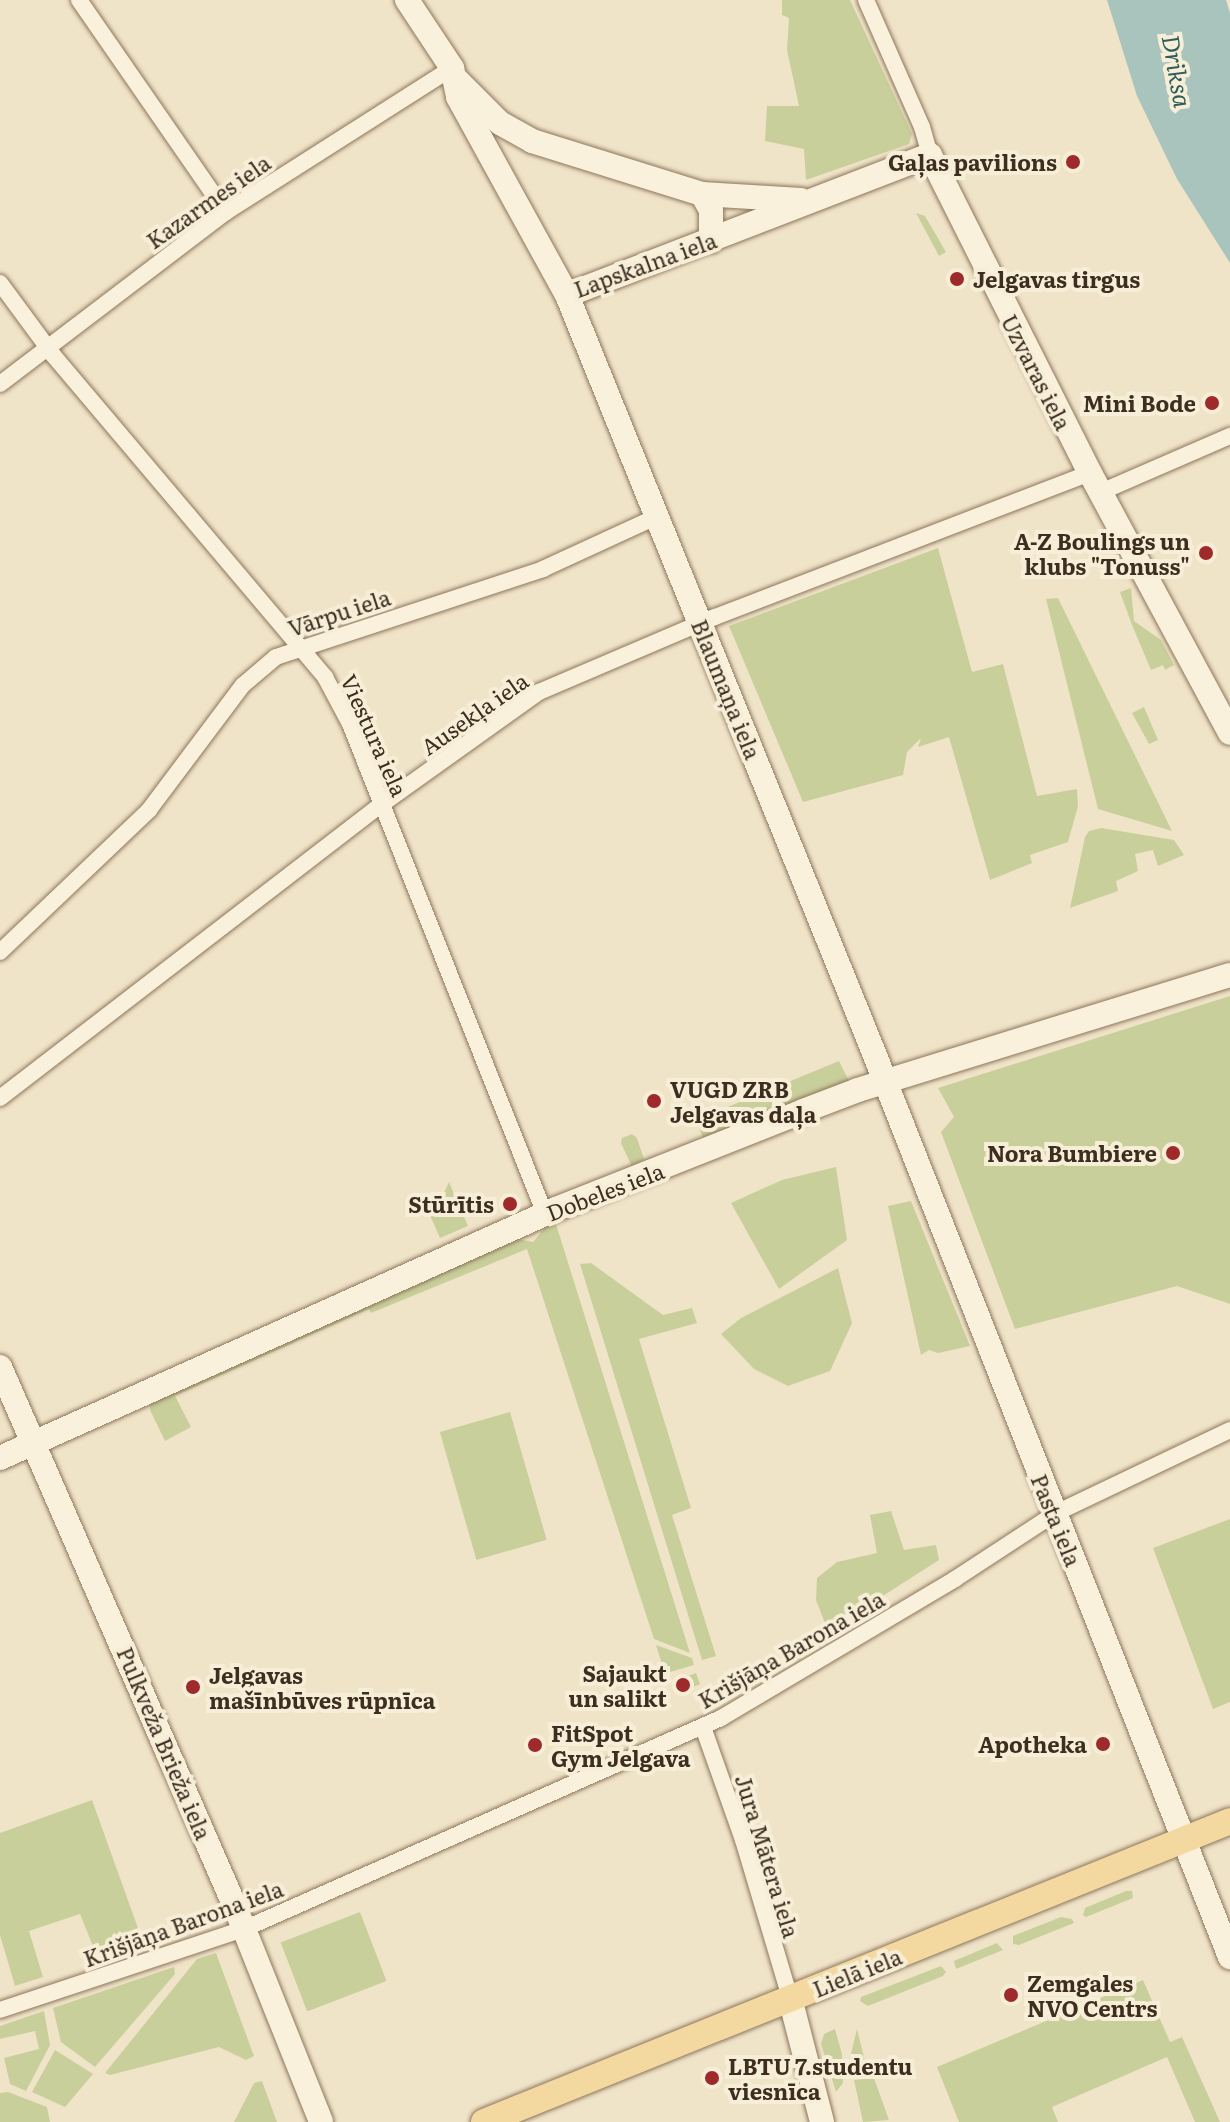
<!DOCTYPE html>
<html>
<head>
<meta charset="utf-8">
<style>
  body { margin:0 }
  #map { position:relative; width:1230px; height:2122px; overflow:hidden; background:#f0e4c8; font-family:Literata,serif }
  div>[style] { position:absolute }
  .green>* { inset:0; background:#c9cf9b; transform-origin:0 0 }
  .water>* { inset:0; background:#a9c4bc }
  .roads { filter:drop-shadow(0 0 2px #8d765c) drop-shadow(0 0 2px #8d765c) }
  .street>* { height:16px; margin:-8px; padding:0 8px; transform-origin:8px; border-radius:8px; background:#faf1dc }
  .secondary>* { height:24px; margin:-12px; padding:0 12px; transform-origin:12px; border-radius:12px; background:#faf1dc }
  .primary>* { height:26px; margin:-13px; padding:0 13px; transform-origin:13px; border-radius:13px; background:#f3d9a0 }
  .dots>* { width:22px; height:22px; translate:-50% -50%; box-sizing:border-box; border:4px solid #f7eed8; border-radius:50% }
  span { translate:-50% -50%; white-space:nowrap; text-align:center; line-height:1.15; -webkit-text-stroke:8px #f7eed8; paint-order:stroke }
  .poi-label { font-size:22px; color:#3d2e20; font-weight:700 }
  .right { translate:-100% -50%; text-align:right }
  .left { translate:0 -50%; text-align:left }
  .street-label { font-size:22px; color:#3d2e20 }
  .water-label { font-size:24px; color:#2f5d5a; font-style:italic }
</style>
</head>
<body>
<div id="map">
  <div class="green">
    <div style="clip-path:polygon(782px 0,850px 0,912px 134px,909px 144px,806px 180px,804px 149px,765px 141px,767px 106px,799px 106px,787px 50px,789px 18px,782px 15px)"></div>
    <div style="clip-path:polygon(916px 213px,925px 216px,946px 252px,939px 256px)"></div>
    <div style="clip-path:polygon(938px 548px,972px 672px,1003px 664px,1037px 796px,1077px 789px,1078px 806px,1068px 842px,1030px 855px,1032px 863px,990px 880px,949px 737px,918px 747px,921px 738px,907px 752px,903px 775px,803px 802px,729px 626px)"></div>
    <div style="clip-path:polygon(1131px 588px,1134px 621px,1161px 640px,1174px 665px,1165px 670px,1163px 665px,1151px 670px,1132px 625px,1120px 592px)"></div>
    <div style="clip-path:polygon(1058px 598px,1172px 831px,1098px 809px,1046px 599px)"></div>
    <div style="clip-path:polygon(1144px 707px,1158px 740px,1149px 744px,1132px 713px)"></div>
    <div style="clip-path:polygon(1101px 828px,1174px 840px,1184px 855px,1158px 866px,1153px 850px,1135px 854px,1138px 871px,1116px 881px,1118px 891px,1070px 908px,1085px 837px,1089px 831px)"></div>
    <div style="clip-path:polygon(1230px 996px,1230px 1304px,1177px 1286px,1015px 1329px,941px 1132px,954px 1117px,938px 1088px)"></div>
    <div style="clip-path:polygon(839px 1061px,850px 1083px,703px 1138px,696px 1120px)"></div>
    <div style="clip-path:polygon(632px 1134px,637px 1138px,644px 1159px,632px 1167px,621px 1143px,622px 1138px)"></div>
    <div style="clip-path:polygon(836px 1167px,847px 1240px,779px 1289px,731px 1203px,782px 1180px)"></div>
    <div style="clip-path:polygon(449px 1182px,468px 1226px,440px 1238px,429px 1213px,441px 1199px)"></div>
    <div style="clip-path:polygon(911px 1201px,970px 1346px,938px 1353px,929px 1350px,921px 1355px,888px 1206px)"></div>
    <div style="clip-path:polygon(555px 1223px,556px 1224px,690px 1653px,654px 1639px,527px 1249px,371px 1313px,369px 1309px,175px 1396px,191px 1427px,165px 1441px,150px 1410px,150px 1400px,517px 1239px,533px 1242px,548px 1224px)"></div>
    <div style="clip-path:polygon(591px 1263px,663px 1315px,692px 1308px,697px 1323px,639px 1339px,691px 1508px,672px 1515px,716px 1656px,702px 1660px,580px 1264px)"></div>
    <div style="clip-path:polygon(838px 1268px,852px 1323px,830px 1371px,788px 1386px,754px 1369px,721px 1334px,741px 1318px)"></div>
    <div style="left:510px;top:1412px;width:133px;height:73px;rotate:74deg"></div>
    <div style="clip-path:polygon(891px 1511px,904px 1550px,936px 1545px,939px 1560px,828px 1631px,816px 1600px,817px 1578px,837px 1562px,877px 1553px,870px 1515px)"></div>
    <div style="clip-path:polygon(1230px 1519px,1230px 1702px,1213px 1709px,1153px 1548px)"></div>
    <div style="clip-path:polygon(656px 1645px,692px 1658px,694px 1665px,670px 1672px,669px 1669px,664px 1670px)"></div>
    <div style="left:696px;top:1673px;width:12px;height:21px;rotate:70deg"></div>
    <div style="clip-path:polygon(92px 1800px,143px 1942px,97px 1956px,80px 1914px,29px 1931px,43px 1977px,15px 1986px,0 1935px,0 1833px)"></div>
    <div style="clip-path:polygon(1126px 1891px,1132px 1891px,1133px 1898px,1086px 1917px,1083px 1915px,1085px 1908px)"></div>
    <div style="left:360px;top:1912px;width:74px;height:85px;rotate:69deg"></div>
    <div style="clip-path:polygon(1061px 1917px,1072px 1919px,1074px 1923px,1019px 1945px,1013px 1944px,1013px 1936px)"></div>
    <div style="clip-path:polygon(997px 1943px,1003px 1950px,956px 1969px,954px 1961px)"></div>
    <div style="clip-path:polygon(216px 1953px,254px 2056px,246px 2060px,219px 2047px,110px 2075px,105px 2073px,197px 1959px)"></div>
    <div style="clip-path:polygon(941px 1966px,946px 1972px,943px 1976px,868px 2006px,860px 2001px,861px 1997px)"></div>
    <div style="clip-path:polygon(174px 1967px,175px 1974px,95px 2067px,61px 2042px,53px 2008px)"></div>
    <div style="clip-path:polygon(1143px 1980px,1170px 2042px,1182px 2037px,1220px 2122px,1195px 2122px,1167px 2057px,1052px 2107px,1058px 2122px,959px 2122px,937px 2067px)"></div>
    <div style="clip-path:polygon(44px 2011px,50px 2045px,26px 2091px,10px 2084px,4px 2058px,39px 2049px,35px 2031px,0 2039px,0 2026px)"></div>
    <div style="clip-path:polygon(835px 2029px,842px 2054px,843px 2083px,836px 2092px,821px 2044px,824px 2034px)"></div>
    <div style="clip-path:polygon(857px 2029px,867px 2069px,852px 2072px,850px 2058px)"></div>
    <div style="clip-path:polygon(55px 2050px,93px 2074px,65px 2107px,32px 2092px)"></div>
    <div style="clip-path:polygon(874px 2078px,889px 2120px,863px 2122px,854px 2080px)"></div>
    <div style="clip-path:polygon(262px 2081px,277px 2122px,234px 2122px,254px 2083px)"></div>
    <div style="clip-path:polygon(8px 2092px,47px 2107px,50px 2122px,0 2122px,0 2093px)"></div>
  </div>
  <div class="water">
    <div style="clip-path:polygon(1107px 0,1226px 0,1230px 13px,1230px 263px,1177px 179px,1137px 96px)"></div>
  </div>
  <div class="roads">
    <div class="street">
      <div style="left:79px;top:0;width:258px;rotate:55.3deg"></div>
      <div style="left:866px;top:0;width:139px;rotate:66.2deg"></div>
      <div style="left:922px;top:127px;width:29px;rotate:74deg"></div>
      <div style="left:0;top:283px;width:89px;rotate:53.6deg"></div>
      <div style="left:53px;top:355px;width:422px;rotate:49.8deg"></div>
      <div style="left:325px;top:677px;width:53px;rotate:62deg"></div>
      <div style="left:350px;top:724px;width:527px;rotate:68.3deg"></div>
      <div style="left:0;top:384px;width:284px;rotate:-37.3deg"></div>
      <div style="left:226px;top:212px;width:268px;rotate:-32.5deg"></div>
      <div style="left:1101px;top:492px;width:141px;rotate:-23.5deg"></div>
      <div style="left:0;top:952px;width:206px;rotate:-43.6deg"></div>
      <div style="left:149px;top:810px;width:156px;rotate:-53.1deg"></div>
      <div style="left:243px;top:685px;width:43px;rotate:-40.3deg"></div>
      <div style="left:276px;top:657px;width:281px;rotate:-18.2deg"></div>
      <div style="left:543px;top:569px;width:127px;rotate:-24.7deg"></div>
      <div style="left:0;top:1098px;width:482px;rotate:-37.6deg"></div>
      <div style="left:382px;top:804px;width:193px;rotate:-35.5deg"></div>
      <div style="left:539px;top:692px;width:191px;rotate:-23.1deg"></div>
      <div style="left:715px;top:617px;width:402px;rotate:-21deg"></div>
      <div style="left:703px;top:1727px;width:120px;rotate:70.5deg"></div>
      <div style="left:743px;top:1840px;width:165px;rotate:73.4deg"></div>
      <div style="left:0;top:2010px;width:257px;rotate:-18.4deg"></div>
      <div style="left:244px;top:1929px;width:522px;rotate:-23.86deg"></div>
      <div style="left:721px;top:1718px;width:272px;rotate:-30.7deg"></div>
      <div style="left:955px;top:1579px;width:121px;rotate:-33.2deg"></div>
      <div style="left:1056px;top:1513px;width:193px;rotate:-25.5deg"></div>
    </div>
    <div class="secondary">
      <div style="left:407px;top:0;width:82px;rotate:56.5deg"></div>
      <div style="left:452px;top:68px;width:30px;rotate:78deg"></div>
      <div style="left:458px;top:97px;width:226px;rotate:61.2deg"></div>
      <div style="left:567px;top:295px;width:829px;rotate:67.95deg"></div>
      <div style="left:878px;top:1063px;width:961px;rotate:68.51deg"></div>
      <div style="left:457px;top:80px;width:61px;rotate:45deg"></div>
      <div style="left:500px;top:123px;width:37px;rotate:29deg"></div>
      <div style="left:532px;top:141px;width:178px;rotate:17.3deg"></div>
      <div style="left:702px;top:194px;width:99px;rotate:3.5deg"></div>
      <div style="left:702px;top:194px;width:18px;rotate:61deg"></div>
      <div style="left:711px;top:210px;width:31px;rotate:90deg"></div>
      <div style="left:567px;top:295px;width:389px;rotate:-21.1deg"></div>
      <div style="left:930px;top:155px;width:356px;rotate:63.3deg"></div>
      <div style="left:1090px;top:473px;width:295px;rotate:61.7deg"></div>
      <div style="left:0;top:1367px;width:591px;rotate:66.47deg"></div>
      <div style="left:236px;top:1909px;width:229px;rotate:68.2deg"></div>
      <div style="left:0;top:1458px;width:609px;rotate:-24.12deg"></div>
      <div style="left:556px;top:1209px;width:266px;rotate:-21.6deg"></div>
      <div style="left:803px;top:1111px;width:59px;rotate:-20.9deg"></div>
      <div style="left:858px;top:1090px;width:389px;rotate:-17.2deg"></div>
      <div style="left:790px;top:1998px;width:128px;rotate:75.5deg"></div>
    </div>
    <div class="primary">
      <div style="left:484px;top:2122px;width:804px;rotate:-21.97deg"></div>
    </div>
  </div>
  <div class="dots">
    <div style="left:1073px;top:162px;background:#9e2a2b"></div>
    <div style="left:957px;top:279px;background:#9e2a2b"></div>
    <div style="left:1212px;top:403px;background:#9e2a2b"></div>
    <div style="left:1206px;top:553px;background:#9e2a2b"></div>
    <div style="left:654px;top:1101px;background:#9e2a2b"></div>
    <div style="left:1173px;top:1153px;background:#9e2a2b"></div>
    <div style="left:510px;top:1204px;background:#9e2a2b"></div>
    <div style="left:683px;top:1685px;background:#9e2a2b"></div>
    <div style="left:193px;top:1687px;background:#9e2a2b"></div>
    <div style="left:1103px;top:1744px;background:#9e2a2b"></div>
    <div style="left:535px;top:1745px;background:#9e2a2b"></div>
    <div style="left:1011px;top:1995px;background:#9e2a2b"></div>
    <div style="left:712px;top:2078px;background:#9e2a2b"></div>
  </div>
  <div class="poi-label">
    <span class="right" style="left:1057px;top:162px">Gaļas pavilions</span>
    <span class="left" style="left:973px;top:279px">Jelgavas tirgus</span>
    <span class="right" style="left:1196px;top:403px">Mini Bode</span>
    <span class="right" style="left:1190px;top:553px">A-Z Boulings un<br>klubs "Tonuss"</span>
    <span class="left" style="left:670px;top:1101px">VUGD ZRB<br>Jelgavas daļa</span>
    <span class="right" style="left:1157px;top:1153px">Nora Bumbiere</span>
    <span class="right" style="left:494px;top:1204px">Stūrītis</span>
    <span class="right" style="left:667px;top:1685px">Sajaukt<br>un salikt</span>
    <span class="left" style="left:209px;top:1687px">Jelgavas<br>mašīnbūves rūpnīca</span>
    <span class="left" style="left:551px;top:1745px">FitSpot<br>Gym Jelgava</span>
    <span class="right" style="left:1087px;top:1744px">Apotheka</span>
    <span class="left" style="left:1027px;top:1995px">Zemgales<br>NVO Centrs</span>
    <span class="left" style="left:728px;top:2078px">LBTU 7.studentu<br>viesnīca</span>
  </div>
  <div class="street-label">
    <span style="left:208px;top:201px;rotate:-35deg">Kazarmes iela</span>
    <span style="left:645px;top:264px;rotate:-20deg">Lapskalna iela</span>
    <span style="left:1037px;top:372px;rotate:63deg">Uzvaras iela</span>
    <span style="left:339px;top:612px;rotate:-18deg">Vārpu iela</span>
    <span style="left:727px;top:689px;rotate:68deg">Blaumaņa iela</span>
    <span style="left:474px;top:713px;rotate:-35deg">Ausekļa iela</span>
    <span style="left:375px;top:735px;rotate:66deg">Viestura iela</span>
    <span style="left:605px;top:1191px;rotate:-21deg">Dobeles iela</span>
    <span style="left:1057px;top:1520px;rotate:68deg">Pasta iela</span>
    <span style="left:791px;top:1649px;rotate:-30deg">Krišjāņa Barona iela</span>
    <span style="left:165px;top:1743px;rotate:67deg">Pulkveža Brieža iela</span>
    <span style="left:768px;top:1856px;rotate:73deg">Jura Mātera iela</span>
    <span style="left:183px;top:1923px;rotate:-20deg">Krišjāņa Barona iela</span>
    <span style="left:857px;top:1972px;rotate:-22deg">Lielā iela</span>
  </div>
  <div class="water-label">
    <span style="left:1178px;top:71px;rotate:80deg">Driksa</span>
  </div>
</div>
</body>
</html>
